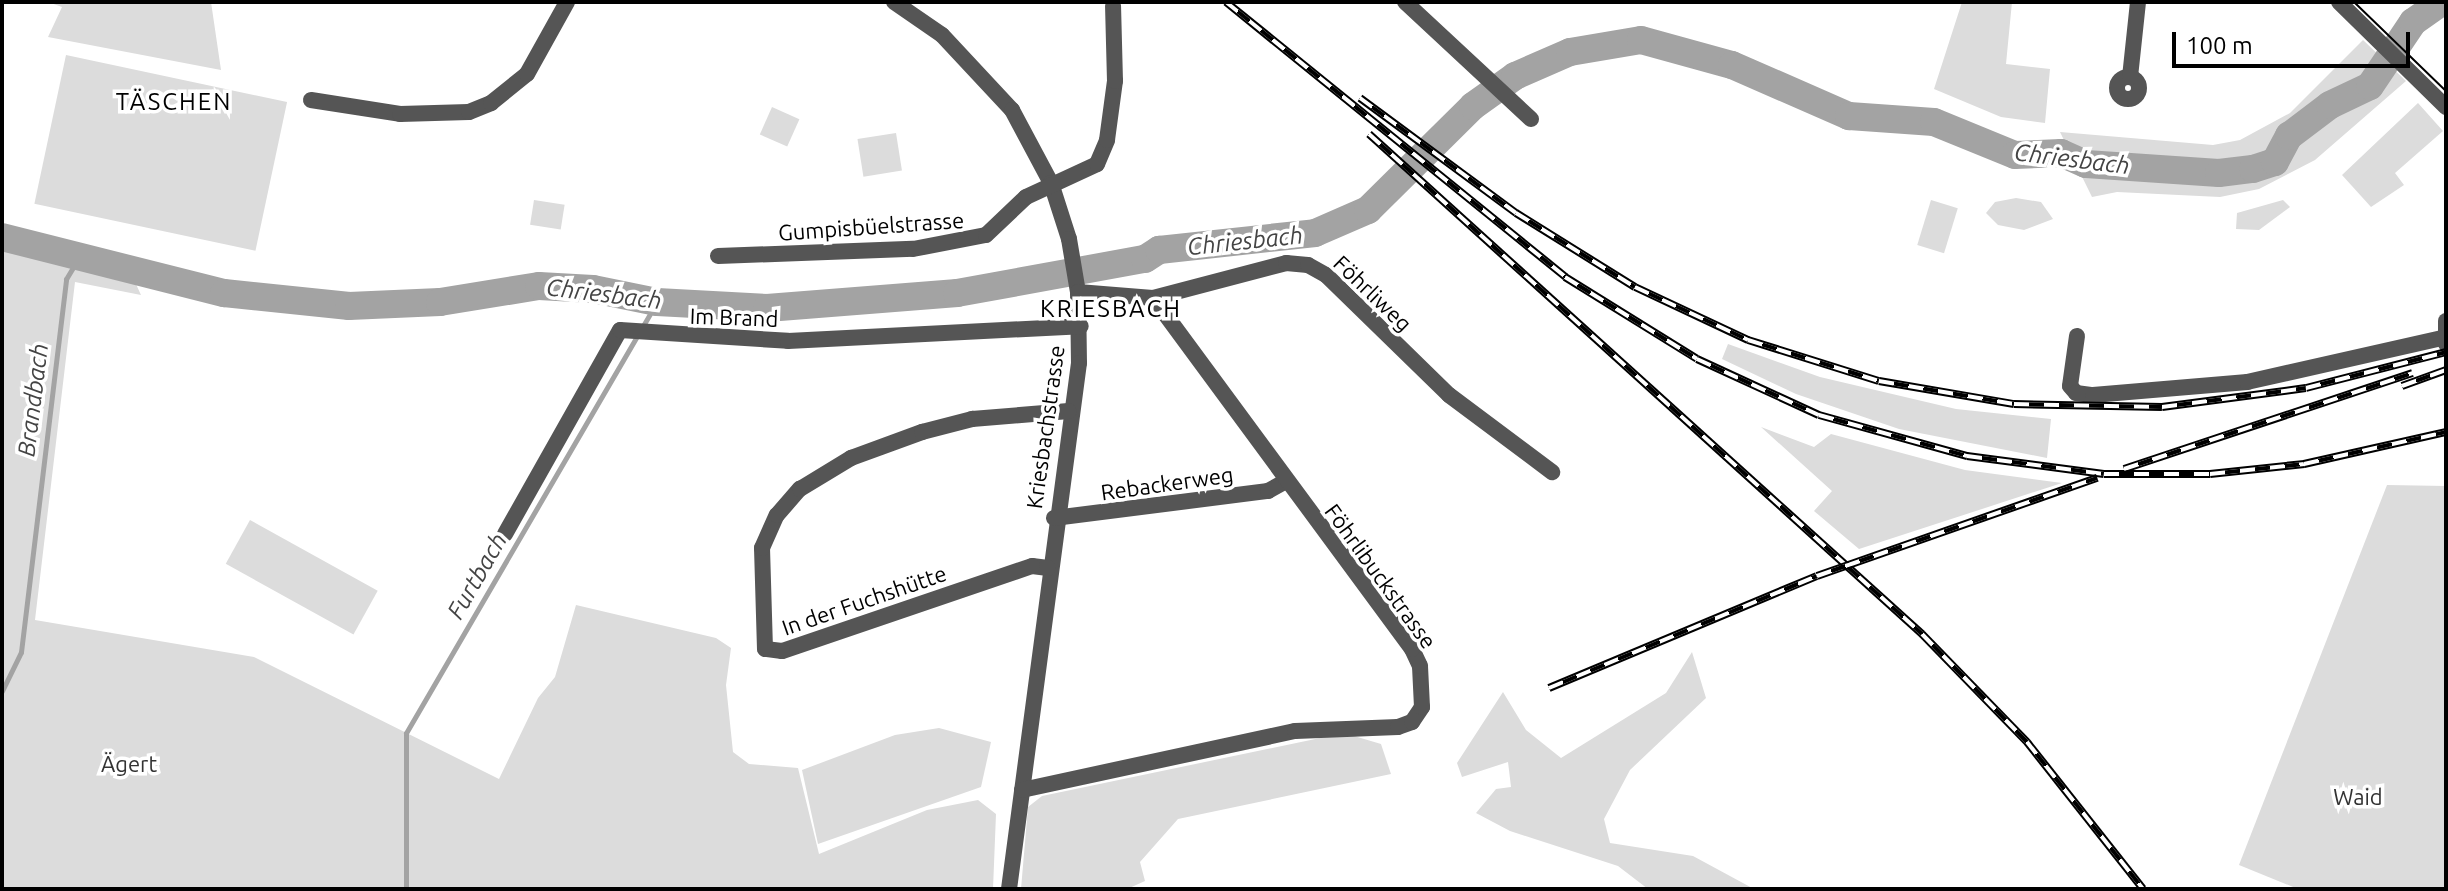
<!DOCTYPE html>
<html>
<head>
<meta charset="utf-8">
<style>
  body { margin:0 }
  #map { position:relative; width:2448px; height:891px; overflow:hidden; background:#fff; font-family:Ubuntu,sans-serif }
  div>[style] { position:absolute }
  .green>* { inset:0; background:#dcdcdc; transform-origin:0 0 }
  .stream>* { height:5px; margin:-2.5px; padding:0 2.5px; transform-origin:2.5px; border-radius:2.5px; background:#a3a3a3 }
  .river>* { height:28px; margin:-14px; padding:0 14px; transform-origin:14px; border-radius:14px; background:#a3a3a3 }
  .minor>* { height:16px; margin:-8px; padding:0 8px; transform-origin:8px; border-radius:8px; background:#555 }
  .minor>.ring { margin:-8px; padding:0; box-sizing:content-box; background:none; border:16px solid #555; border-radius:50% }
  .tram>* { height:2px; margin:-1px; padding:0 1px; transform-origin:1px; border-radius:1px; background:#000 }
  .rail>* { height:8px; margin-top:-4px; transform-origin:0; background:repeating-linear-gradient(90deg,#fff 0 15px,#000 0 30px); box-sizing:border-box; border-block:2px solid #000 }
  span { translate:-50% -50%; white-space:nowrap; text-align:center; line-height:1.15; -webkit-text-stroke:7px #fff; paint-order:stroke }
  .street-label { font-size:22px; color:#000 }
  .park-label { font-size:22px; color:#333 }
  .neighbourhood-label { font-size:24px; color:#000; letter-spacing:2px }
  .water-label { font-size:24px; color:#444; font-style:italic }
  .frame { position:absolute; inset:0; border:4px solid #000; pointer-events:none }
  .scale { position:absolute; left:2172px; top:32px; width:238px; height:36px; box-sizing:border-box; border:4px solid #000; border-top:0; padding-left:10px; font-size:24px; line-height:28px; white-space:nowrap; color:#000; -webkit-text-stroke:6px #fff; paint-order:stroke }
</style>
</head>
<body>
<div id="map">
  <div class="green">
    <div style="clip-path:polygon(211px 2px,221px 70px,48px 37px,62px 7px,48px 2px)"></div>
    <div style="clip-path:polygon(1962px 2px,2012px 2px,2006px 64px,2050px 69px,2045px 123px,2001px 117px,1934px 89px)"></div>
    <div style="clip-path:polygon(2363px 40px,2406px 81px,2315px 160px,2259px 189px,2220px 197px,2117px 192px,2092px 197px,2060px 132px,2213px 145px,2240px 140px,2290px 113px)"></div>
    <div style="left:66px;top:55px;width:226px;height:152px;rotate:12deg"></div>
    <div style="clip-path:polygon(2418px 103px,2443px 131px,2395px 173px,2404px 185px,2371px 207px,2342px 175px)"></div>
    <div style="left:772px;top:107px;width:30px;height:30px;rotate:24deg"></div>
    <div style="left:896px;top:133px;width:38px;height:39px;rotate:81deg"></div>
    <div style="clip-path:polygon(2016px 198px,2041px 202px,2053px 219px,2024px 230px,1998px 225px,1986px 213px,1995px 202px)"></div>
    <div style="left:534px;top:200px;width:31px;height:25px;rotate:9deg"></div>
    <div style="left:1931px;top:200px;width:28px;height:47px;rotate:17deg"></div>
    <div style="clip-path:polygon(2283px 200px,2290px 207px,2259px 230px,2236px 229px,2237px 213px)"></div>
    <div style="clip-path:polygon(2px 248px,135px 282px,141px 295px,75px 282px,35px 620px,254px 657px,499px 779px,538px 698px,555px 677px,576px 605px,716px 638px,731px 648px,726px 685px,733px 752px,749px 764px,798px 768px,819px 854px,927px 810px,978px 800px,996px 814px,993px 889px,2px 889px)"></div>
    <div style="clip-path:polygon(1728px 344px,1820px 377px,1956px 409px,2051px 419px,2047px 458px,1899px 429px,1796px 394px,1722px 359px)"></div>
    <div style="clip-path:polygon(1761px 427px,1814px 447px,1831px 434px,1965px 470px,2062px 483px,1859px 549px,1814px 511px,1832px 491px)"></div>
    <div style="clip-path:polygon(2387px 485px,2446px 486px,2446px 889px,2298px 889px,2239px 865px)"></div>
    <div style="left:250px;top:520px;width:146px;height:50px;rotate:29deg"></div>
    <div style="clip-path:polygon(1692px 652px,1706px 698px,1630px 770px,1604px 819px,1610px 843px,1693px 856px,1754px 889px,1648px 889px,1618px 866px,1510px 831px,1476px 813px,1496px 789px,1511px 787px,1508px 762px,1462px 777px,1457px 763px,1503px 692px,1526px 730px,1561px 758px,1666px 693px)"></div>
    <div style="clip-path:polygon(939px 728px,991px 742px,981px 787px,818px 844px,802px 770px,895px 735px)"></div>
    <div style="clip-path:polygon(1344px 733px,1381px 744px,1391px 774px,1178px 819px,1140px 862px,1145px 881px,1127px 889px,1021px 889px,1028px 807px,1042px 796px)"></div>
  </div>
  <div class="stream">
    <div style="left:2px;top:691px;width:43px;rotate:-64deg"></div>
    <div style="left:21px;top:652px;width:376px;rotate:-83.1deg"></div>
    <div style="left:66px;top:279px;width:27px;rotate:-59deg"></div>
    <div style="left:406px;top:889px;width:156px;rotate:-90deg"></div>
    <div style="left:406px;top:733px;width:499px;rotate:-59.8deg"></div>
  </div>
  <div class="river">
    <div style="left:2px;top:237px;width:229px;rotate:14.2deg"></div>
    <div style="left:224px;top:293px;width:126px;rotate:5.9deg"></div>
    <div style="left:349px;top:306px;width:91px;rotate:-2.5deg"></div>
    <div style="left:440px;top:302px;width:100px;rotate:-9.2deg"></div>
    <div style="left:539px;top:286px;width:54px;rotate:3.2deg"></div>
    <div style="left:593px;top:289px;width:65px;rotate:11.5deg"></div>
    <div style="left:657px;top:302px;width:110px;rotate:3.1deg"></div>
    <div style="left:767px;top:308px;width:191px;rotate:-4.5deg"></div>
    <div style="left:957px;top:293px;width:191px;rotate:-10.3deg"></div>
    <div style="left:1145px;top:259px;width:17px;rotate:-33deg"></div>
    <div style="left:1159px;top:250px;width:157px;rotate:-6.2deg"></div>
    <div style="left:1315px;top:233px;width:58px;rotate:-23.5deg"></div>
    <div style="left:1368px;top:210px;width:148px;rotate:-44.7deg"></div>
    <div style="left:1473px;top:106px;width:52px;rotate:-35.5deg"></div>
    <div style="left:1515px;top:76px;width:60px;rotate:-23.6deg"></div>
    <div style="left:1570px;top:52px;width:72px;rotate:-9.6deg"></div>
    <div style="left:1641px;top:40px;width:94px;rotate:15.4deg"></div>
    <div style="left:1732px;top:65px;width:128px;rotate:23.6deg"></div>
    <div style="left:1849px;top:116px;width:85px;rotate:4deg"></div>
    <div style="left:1934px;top:122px;width:87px;rotate:22.2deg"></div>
    <div style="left:2015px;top:155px;width:46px;rotate:-2.5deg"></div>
    <div style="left:2061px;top:153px;width:27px;rotate:24deg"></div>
    <div style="left:2086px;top:164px;width:133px;rotate:3.9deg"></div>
    <div style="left:2219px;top:173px;width:34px;rotate:-7deg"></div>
    <div style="left:2253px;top:169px;width:23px;rotate:-18deg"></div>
    <div style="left:2275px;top:162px;width:30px;rotate:-62deg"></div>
    <div style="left:2289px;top:136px;width:51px;rotate:-37.1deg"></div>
    <div style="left:2330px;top:105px;width:44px;rotate:-25.4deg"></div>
    <div style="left:2370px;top:86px;width:77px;rotate:-56.1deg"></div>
    <div style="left:2413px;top:22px;width:35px;rotate:-35deg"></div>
  </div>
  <div class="minor">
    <div style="left:894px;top:2px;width:58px;rotate:34.5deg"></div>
    <div style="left:942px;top:35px;width:103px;rotate:47deg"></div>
    <div style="left:1012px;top:110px;width:83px;rotate:61.9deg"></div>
    <div style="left:1051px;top:183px;width:59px;rotate:72.2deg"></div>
    <div style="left:1069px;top:239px;width:54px;rotate:80.4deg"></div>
    <div style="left:1078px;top:292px;width:71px;rotate:89.2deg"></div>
    <div style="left:1079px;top:363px;width:531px;rotate:97.58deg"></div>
    <div style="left:1405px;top:2px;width:172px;rotate:42.9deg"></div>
    <div style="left:2339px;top:2px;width:150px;rotate:44.5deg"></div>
    <div class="ring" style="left:2117px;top:77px;width:6px;height:6px"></div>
    <div style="left:2130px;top:77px;width:75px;rotate:-83.9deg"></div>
    <div style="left:311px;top:100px;width:90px;rotate:8.9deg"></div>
    <div style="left:400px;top:114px;width:69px;rotate:-1.7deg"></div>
    <div style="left:469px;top:112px;width:24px;rotate:-22deg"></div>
    <div style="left:491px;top:103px;width:46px;rotate:-38.9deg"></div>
    <div style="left:527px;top:74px;width:82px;rotate:-60.9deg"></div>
    <div style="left:718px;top:256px;width:195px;rotate:-2.1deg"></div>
    <div style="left:913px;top:249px;width:74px;rotate:-10.9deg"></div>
    <div style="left:986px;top:235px;width:55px;rotate:-43.5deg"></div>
    <div style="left:1026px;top:197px;width:78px;rotate:-24.9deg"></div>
    <div style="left:1097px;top:164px;width:26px;rotate:-67deg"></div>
    <div style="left:1107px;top:140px;width:60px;rotate:-82.3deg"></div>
    <div style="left:1115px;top:81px;width:75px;rotate:-91.5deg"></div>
    <div style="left:1078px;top:292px;width:75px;rotate:4.6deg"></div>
    <div style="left:1153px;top:298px;width:138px;rotate:-14.7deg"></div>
    <div style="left:1286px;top:263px;width:22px;rotate:5deg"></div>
    <div style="left:1308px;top:265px;width:21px;rotate:29deg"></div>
    <div style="left:1326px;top:275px;width:172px;rotate:44.3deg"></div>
    <div style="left:1449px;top:395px;width:129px;rotate:36.8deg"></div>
    <div style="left:2446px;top:321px;width:23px;rotate:90deg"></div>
    <div style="left:2077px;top:336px;width:50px;rotate:98deg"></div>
    <div style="left:2070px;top:386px;width:9px;rotate:49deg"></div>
    <div style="left:2076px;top:393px;width:17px;rotate:7deg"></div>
    <div style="left:2093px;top:395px;width:155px;rotate:-4.8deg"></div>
    <div style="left:2247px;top:382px;width:201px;rotate:-12.7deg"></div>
    <div style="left:1054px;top:518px;width:216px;rotate:-7.2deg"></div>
    <div style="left:1268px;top:491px;width:18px;rotate:-29deg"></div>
    <div style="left:505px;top:534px;width:234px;rotate:-60.6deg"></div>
    <div style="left:620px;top:330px;width:168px;rotate:3.7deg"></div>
    <div style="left:788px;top:341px;width:293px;rotate:-2.9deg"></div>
    <div style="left:1048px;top:568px;width:16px;rotate:-173deg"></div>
    <div style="left:1032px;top:566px;width:264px;rotate:161.2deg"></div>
    <div style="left:782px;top:651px;width:17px;rotate:-173deg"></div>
    <div style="left:765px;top:649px;width:101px;rotate:-91.7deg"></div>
    <div style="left:762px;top:548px;width:36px;rotate:-66deg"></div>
    <div style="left:777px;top:515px;width:35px;rotate:-49deg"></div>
    <div style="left:800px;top:489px;width:60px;rotate:-31.3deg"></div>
    <div style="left:851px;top:458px;width:76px;rotate:-20.1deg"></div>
    <div style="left:922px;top:432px;width:52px;rotate:-14.6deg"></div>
    <div style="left:972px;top:419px;width:97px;rotate:-4.7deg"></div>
    <div style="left:1022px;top:790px;width:279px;rotate:-12.2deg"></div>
    <div style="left:1295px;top:731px;width:103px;rotate:-2.2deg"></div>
    <div style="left:1398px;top:727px;width:15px;rotate:-20deg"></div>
    <div style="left:1412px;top:722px;width:18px;rotate:-56deg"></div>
    <div style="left:1422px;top:707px;width:41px;rotate:-92.8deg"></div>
    <div style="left:1420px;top:666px;width:19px;rotate:-115deg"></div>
    <div style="left:1412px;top:649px;width:436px;rotate:-126.4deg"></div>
  </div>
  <div class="tram">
    <div style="left:2354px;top:2px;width:128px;rotate:44.1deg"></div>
  </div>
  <div class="rail">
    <div style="left:1226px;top:2px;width:437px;rotate:39deg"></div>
    <div style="left:1565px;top:277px;width:155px;rotate:31.8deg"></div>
    <div style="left:1697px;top:359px;width:134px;rotate:24.7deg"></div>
    <div style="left:1819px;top:415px;width:154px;rotate:15.5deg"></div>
    <div style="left:1967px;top:456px;width:138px;rotate:7.5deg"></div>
    <div style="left:2104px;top:474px;width:106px"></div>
    <div style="left:2210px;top:474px;width:95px;rotate:-6.1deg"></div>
    <div style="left:2304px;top:464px;width:146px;rotate:-12.7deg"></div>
    <div style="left:1360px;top:98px;width:194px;rotate:36.4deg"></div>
    <div style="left:1516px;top:213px;width:140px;rotate:31.9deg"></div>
    <div style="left:1635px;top:287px;width:125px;rotate:25.1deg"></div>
    <div style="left:1748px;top:340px;width:137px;rotate:17.4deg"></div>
    <div style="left:1879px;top:381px;width:137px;rotate:9.7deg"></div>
    <div style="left:2014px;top:404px;width:148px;rotate:1.2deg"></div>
    <div style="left:2162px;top:407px;width:145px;rotate:-7.5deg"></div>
    <div style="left:2306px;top:388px;width:145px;rotate:-14.4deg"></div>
    <div style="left:1369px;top:134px;width:746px;rotate:42.12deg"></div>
    <div style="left:1922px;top:634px;width:151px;rotate:45.8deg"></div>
    <div style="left:2027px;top:742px;width:187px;rotate:51.7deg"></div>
    <div style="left:2402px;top:386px;width:47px;rotate:-20deg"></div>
    <div style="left:2124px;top:469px;width:304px;rotate:-18.4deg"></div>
    <div style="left:1549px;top:688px;width:290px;rotate:-22.7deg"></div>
    <div style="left:1817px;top:576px;width:297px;rotate:-19.3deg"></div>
  </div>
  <div class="street-label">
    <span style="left:871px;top:226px;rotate:-4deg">Gumpisbüelstrasse</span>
    <span style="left:1373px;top:293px;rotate:44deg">Föhrliweg</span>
    <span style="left:734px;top:317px;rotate:2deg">Im Brand</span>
    <span style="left:1045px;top:427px;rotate:-82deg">Kriesbachstrasse</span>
    <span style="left:1167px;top:483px;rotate:-8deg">Rebackerweg</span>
    <span style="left:1381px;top:576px;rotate:54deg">Föhrlibuckstrasse</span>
    <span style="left:864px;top:600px;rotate:-19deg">In der Fuchshütte</span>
  </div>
  <div class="park-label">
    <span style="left:129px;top:764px">Ägert</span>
    <span style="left:2358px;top:797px">Waid</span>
  </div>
  <div class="neighbourhood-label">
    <span style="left:174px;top:102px">TÄSCHEN</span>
    <span style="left:1111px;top:309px">KRIESBACH</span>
  </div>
  <div class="water-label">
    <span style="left:2072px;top:159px;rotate:7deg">Chriesbach</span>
    <span style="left:1245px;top:241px;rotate:-6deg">Chriesbach</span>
    <span style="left:604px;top:294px;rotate:7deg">Chriesbach</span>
    <span style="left:33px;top:400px;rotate:-83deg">Brandbach</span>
    <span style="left:477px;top:576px;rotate:-60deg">Furtbach</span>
  </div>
  <div class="frame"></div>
  <div class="scale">100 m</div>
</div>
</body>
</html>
